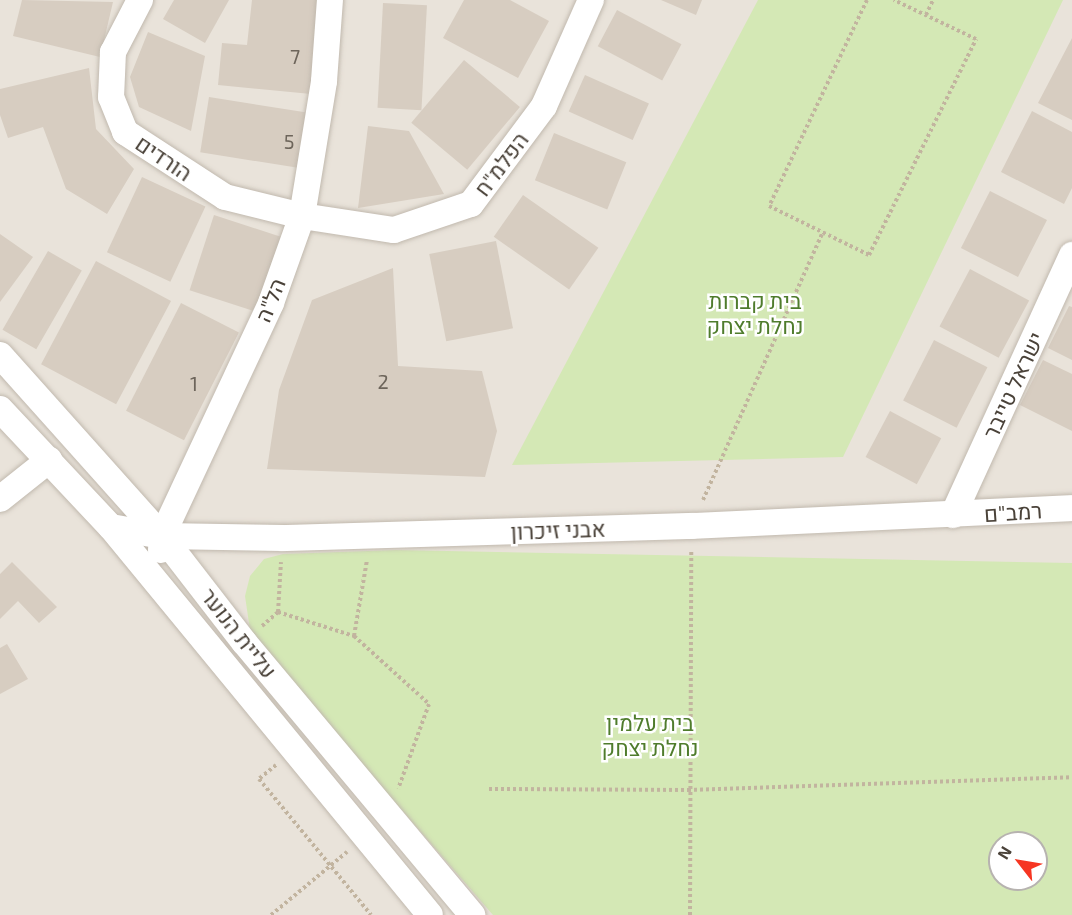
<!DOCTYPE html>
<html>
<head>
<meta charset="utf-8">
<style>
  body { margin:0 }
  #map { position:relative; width:1072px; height:915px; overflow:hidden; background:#f5f2eb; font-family:"Exo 2",Heebo,sans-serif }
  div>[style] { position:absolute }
  .residential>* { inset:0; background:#e9e3da }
  .green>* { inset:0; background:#d4e8b5 }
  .building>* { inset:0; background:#d7cdc1; transform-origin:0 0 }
  .path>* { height:4px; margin-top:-2px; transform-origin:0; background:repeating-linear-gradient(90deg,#c2b49f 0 3px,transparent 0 6px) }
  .roads { filter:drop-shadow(0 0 2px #c1b9ae) drop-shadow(0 0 2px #c1b9ae) }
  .minor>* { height:26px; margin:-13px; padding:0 13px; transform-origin:13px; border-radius:13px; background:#fff }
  span { translate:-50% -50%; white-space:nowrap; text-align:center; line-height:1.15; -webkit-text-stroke:5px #fff; paint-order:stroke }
  .number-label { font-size:20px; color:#6d655b }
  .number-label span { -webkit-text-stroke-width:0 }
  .street-label { font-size:22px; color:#4a4239 }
  .park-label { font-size:22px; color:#4f7c2c }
  .north { position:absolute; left:988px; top:831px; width:60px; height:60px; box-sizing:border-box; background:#fff; border:2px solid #b7b3b0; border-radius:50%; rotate:301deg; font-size:16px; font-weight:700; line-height:24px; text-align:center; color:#4a4239 }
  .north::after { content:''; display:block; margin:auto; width:21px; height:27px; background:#f63622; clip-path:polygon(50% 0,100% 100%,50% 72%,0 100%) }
</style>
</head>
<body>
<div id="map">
  <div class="residential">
    <div style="clip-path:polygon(evenodd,0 0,1072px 0,1072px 915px,0 915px,0 0,1000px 843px,1036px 843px,1036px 879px,1000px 879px,1000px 843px)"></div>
  </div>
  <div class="green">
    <div style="clip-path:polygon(758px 0,1063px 0,843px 457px,512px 465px)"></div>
    <div style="clip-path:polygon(evenodd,396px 550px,1072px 563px,1072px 915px,493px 915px,273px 662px,250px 630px,245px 596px,250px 576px,264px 559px,283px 554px,396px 550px,1000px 843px,1036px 843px,1036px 879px,1000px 879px,1000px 843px)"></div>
  </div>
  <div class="building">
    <div style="clip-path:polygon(22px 0,113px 2px,100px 57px,13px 36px)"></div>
    <div style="clip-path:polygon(174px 0,229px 0,205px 43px,163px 19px)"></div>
    <div style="clip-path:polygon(252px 0,320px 0,311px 94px,218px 85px,222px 43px,247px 45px)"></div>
    <div style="clip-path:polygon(464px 0,510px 0,549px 21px,518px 78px,443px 38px)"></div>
    <div style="clip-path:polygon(661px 0,702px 0,696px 15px)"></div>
    <div style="left:383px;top:3px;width:44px;height:105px;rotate:3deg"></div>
    <div style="left:617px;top:10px;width:73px;height:41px;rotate:28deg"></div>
    <div style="clip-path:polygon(148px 32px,205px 56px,191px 131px,139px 107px,130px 77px)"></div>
    <div style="clip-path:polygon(1072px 38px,1072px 120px,1038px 103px)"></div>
    <div style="left:464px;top:60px;width:73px;height:82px;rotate:40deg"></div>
    <div style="clip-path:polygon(89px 68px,96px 129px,134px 169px,107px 214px,66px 189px,43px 127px,8px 138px,0 115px,0 89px)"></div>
    <div style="left:585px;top:75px;width:70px;height:40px;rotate:24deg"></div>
    <div style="left:209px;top:97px;width:99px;height:56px;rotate:9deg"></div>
    <div style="clip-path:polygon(1032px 111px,1072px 132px,1072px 188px,1064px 204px,1001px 172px)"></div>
    <div style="clip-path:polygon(368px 126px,409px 131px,444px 194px,358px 208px)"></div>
    <div style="left:554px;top:133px;width:78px;height:51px;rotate:22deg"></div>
    <div style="left:142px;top:177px;width:70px;height:83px;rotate:25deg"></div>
    <div style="left:990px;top:191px;width:64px;height:64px;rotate:27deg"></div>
    <div style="left:523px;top:195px;width:92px;height:51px;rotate:35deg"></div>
    <div style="left:214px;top:215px;width:75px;height:79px;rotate:18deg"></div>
    <div style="clip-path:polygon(0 234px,33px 257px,0 302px)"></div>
    <div style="left:496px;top:241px;width:89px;height:68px;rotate:79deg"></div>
    <div style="left:48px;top:251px;width:39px;height:91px;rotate:30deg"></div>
    <div style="left:96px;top:261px;width:85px;height:117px;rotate:28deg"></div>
    <div style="clip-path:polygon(393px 268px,398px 366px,482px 371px,497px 431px,485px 477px,267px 469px,279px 390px,312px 300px)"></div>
    <div style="left:970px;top:269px;width:67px;height:65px;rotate:28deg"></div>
    <div style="left:181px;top:303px;width:65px;height:121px;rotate:27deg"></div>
    <div style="clip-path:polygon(1069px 306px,1072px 307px,1072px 360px,1048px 348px)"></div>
    <div style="left:934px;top:340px;width:60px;height:68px;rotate:27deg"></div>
    <div style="clip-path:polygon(1043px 360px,1072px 374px,1072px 431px,1020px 405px)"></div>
    <div style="left:890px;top:411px;width:58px;height:52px;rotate:28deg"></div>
    <div style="clip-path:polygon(12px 562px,57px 607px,39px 623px,18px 601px,0 619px,0 574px)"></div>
    <div style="clip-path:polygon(7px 644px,28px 679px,0 694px,0 648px)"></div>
  </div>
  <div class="path">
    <div style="left:867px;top:0;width:228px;rotate:115.4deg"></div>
    <div style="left:769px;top:206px;width:111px;rotate:26.1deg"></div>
    <div style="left:869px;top:255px;width:241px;rotate:-63.6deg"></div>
    <div style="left:976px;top:39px;width:91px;rotate:-154.6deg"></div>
    <div style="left:926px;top:15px;width:17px;rotate:-65deg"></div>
    <div style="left:703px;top:500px;width:294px;rotate:-65.9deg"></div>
    <div style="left:278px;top:612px;width:50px;rotate:-86.6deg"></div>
    <div style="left:262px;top:626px;width:21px;rotate:-41deg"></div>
    <div style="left:278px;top:612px;width:80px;rotate:17.5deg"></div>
    <div style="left:354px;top:636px;width:77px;rotate:-80.3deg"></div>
    <div style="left:354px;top:636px;width:101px;rotate:42.2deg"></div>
    <div style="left:429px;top:704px;width:90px;rotate:110deg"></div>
    <div style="left:276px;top:765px;width:22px;rotate:141deg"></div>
    <div style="left:259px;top:779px;width:176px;rotate:50.5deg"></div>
    <div style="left:489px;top:789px;width:199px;rotate:0.3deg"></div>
    <div style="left:688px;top:790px;width:384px;rotate:-1.9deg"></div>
    <div style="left:271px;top:915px;width:99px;rotate:-39.7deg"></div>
    <div style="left:690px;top:915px;width:365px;rotate:-89.8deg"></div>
  </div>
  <div class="roads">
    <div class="minor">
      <div style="left:140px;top:0;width:59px;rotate:117.4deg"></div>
      <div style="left:113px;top:52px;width:45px;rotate:92.5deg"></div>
      <div style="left:111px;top:97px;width:38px;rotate:68deg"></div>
      <div style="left:125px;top:132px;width:119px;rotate:33deg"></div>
      <div style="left:225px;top:197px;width:79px;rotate:13.9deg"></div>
      <div style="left:302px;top:216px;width:93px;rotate:8.7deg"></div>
      <div style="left:394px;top:230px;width:81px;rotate:-18.7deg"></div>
      <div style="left:471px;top:204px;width:122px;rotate:-53.3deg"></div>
      <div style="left:544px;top:106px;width:116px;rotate:-66.1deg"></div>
      <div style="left:0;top:355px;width:243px;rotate:48.2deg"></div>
      <div style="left:162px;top:536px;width:134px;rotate:52.3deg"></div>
      <div style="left:244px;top:642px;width:356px;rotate:50.1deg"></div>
      <div style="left:0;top:409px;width:162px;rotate:46.8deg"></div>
      <div style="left:111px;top:527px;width:502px;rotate:50.57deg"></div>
      <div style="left:0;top:499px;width:63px;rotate:-38.5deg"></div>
      <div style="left:953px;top:515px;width:286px;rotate:-65.4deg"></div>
      <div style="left:111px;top:527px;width:52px;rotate:10deg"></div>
      <div style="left:162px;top:536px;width:121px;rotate:0.9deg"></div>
      <div style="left:283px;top:538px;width:409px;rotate:-1.7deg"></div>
      <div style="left:692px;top:526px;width:380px;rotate:-2.7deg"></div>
      <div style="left:161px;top:550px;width:14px;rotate:-86deg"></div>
      <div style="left:162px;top:536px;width:257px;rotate:-64.9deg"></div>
      <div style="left:271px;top:303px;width:92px;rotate:-70.4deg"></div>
      <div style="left:302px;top:216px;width:137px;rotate:-80.7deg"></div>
      <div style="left:324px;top:81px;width:81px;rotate:-85.8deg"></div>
    </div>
  </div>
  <div class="number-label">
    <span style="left:295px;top:56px">7</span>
    <span style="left:289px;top:141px">5</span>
    <span style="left:383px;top:381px">2</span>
    <span style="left:194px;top:383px">1</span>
  </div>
  <div class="street-label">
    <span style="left:164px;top:158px;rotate:34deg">הורדים</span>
    <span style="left:501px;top:164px;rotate:-53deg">הפלמ"ח</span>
    <span style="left:270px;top:300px;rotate:-68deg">הל"ה</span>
    <span style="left:1013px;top:385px;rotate:-65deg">ישראל טייבר</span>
    <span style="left:1013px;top:512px;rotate:-4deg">רמב"ם</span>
    <span style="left:558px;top:530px;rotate:-2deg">אבני זיכרון</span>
    <span style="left:239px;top:633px;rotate:52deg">עליית הנוער</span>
  </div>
  <div class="park-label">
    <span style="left:755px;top:313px">בית קברות<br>נחלת יצחק</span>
    <span style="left:650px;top:735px">בית עלמין<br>נחלת יצחק</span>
  </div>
  <div class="north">N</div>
</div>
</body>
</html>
